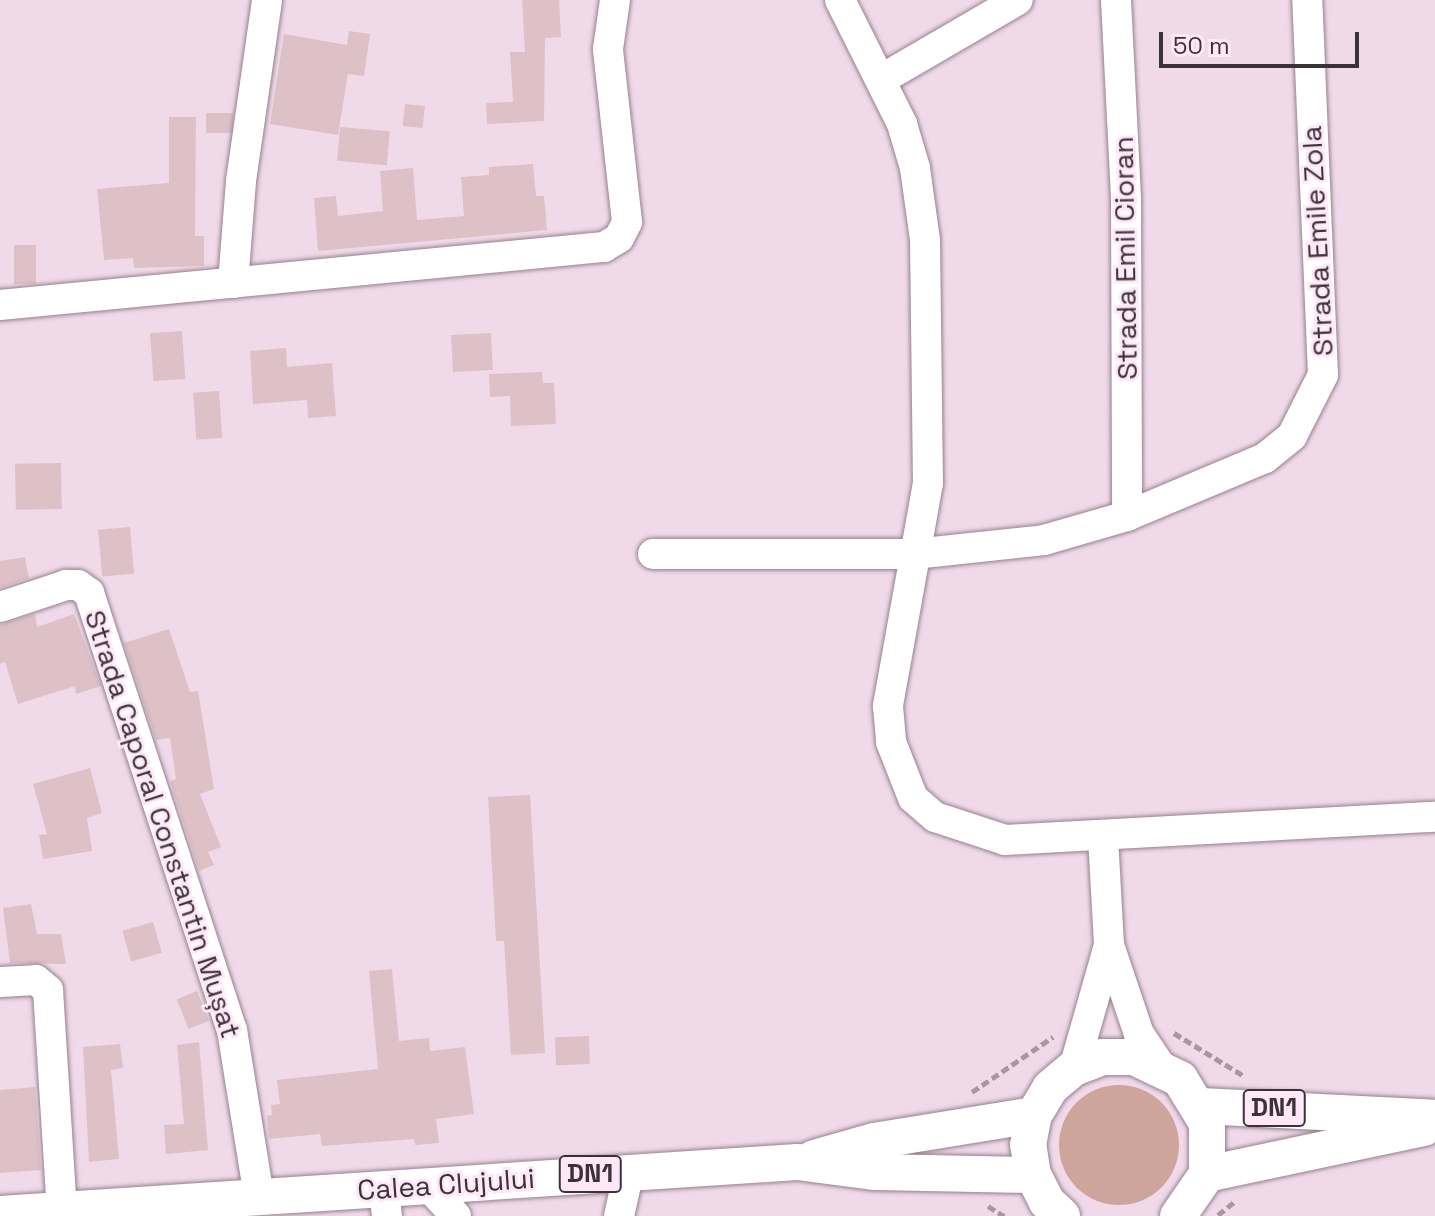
<!DOCTYPE html>
<html>
<head>
<meta charset="utf-8">
<style>
  body { margin:0 }
  #map { position:relative; width:1435px; height:1216px; overflow:hidden; background:#f0dae9; font-family:"Space Grotesk",sans-serif }
  div>[style] { position:absolute }
  .green>* { inset:0; background:#cda59d }
  .round { border-radius:50% }
  .building>* { inset:0; background:#ddc1c7; transform-origin:0 0 }
  .path>* { height:5px; margin-top:-2.5px; transform-origin:0; background:repeating-linear-gradient(90deg,#a897a3 0 8px,transparent 0 12px) }
  .roads { filter:drop-shadow(0 0 2px #968190) drop-shadow(0 0 2px #968190) }
  .minor>* { height:30px; margin:-15px; padding:0 15px; transform-origin:15px; border-radius:15px; background:#fff }
  .major>* { height:36px; margin:-18px; padding:0 18px; transform-origin:18px; border-radius:18px; background:#fff }
  span { translate:-50% -50%; white-space:nowrap; text-align:center; line-height:1.15; -webkit-text-stroke:6px #fee7f7; paint-order:stroke }
  .shield-label span { padding:2px 6px; background:#fee7f7; border:2px solid; border-radius:6px; -webkit-text-stroke-width:0 }
  .shield-label { font-size:26px; color:#3b3239; font-weight:700 }
  .street-label { font-size:28px; color:#3b3239 }
  .scale { position:absolute; left:1159px; top:32px; width:200px; height:36px; box-sizing:border-box; border:4px solid #3b3239; border-top:0; padding-left:10px; font-size:24px; line-height:28px; white-space:nowrap; color:#3b3239; -webkit-text-stroke:6px #fee7f7; paint-order:stroke }
</style>
</head>
<body>
<div id="map">
  <div class="green">
    <div class="round" style="left:1059px;top:1085px;width:120px;height:120px"></div>
  </div>
  <div class="building">
    <div style="clip-path:polygon(522px 0,559px 0,561px 37px,545px 38px,544px 121px,487px 124px,486px 103px,513px 102px,510px 52px,525px 52px)"></div>
    <div style="clip-path:polygon(349px 31px,370px 34px,364px 76px,348px 74px,338px 135px,270px 124px,284px 34px,347px 45px)"></div>
    <div style="left:405px;top:104px;width:20px;height:22px;rotate:6deg"></div>
    <div style="left:206px;top:113px;width:27px;height:20px"></div>
    <div style="clip-path:polygon(169px 117px,196px 117px,195px 236px,204px 236px,204px 266px,134px 268px,133px 258px,104px 260px,97px 189px,169px 183px)"></div>
    <div style="left:340px;top:127px;width:50px;height:34px;rotate:5deg"></div>
    <div style="clip-path:polygon(533px 164px,536px 196px,544px 196px,547px 230px,318px 251px,314px 198px,336px 196px,338px 216px,383px 211px,380px 171px,413px 168px,417px 220px,464px 216px,461px 177px,489px 175px,489px 167px)"></div>
    <div style="left:14px;top:245px;width:22px;height:39px"></div>
    <div style="left:182px;top:331px;width:48px;height:32px;rotate:86deg"></div>
    <div style="left:491px;top:333px;width:37px;height:40px;rotate:87deg"></div>
    <div style="clip-path:polygon(286px 348px,287px 367px,332px 363px,336px 416px,308px 418px,307px 400px,253px 404px,250px 351px)"></div>
    <div style="clip-path:polygon(542px 372px,543px 383px,554px 383px,556px 424px,511px 426px,510px 396px,490px 397px,489px 374px)"></div>
    <div style="left:219px;top:391px;width:47px;height:26px;rotate:86deg"></div>
    <div style="left:61px;top:463px;width:46px;height:46px;rotate:89deg"></div>
    <div style="left:130px;top:527px;width:47px;height:32px;rotate:85deg"></div>
    <div style="clip-path:polygon(25px 557px,29px 578px,0 588px,0 561px)"></div>
    <div style="clip-path:polygon(35px 614px,37px 627px,74px 614px,101px 686px,76px 694px,75px 686px,18px 704px,5px 662px,0 664px,0 625px)"></div>
    <div style="clip-path:polygon(169px 629px,190px 692px,198px 691px,214px 789px,200px 794px,221px 847px,208px 852px,214px 865px,199px 871px,170px 781px,176px 779px,170px 738px,156px 740px,124px 643px)"></div>
    <div style="clip-path:polygon(90px 768px,102px 813px,87px 818px,92px 851px,43px 859px,39px 835px,47px 834px,33px 784px)"></div>
    <div style="clip-path:polygon(530px 795px,545px 1053px,511px 1055px,504px 941px,496px 941px,488px 797px)"></div>
    <div style="clip-path:polygon(31px 904px,37px 934px,61px 934px,66px 964px,10px 963px,3px 908px)"></div>
    <div style="left:153px;top:922px;width:32px;height:32px;rotate:74deg"></div>
    <div style="clip-path:polygon(392px 969px,399px 1041px,429px 1038px,430px 1051px,465px 1047px,474px 1114px,436px 1119px,439px 1143px,415px 1145px,414px 1139px,322px 1146px,320px 1134px,269px 1139px,267px 1116px,272px 1115px,271px 1105px,280px 1104px,277px 1080px,378px 1069px,369px 971px)"></div>
    <div style="left:197px;top:991px;width:32px;height:22px;rotate:68deg"></div>
    <div style="left:589px;top:1036px;width:28px;height:34px;rotate:88deg"></div>
    <div style="clip-path:polygon(199px 1042px,208px 1150px,166px 1154px,164px 1125px,184px 1124px,177px 1045px)"></div>
    <div style="clip-path:polygon(120px 1044px,123px 1068px,111px 1070px,119px 1159px,89px 1162px,83px 1047px)"></div>
    <div style="clip-path:polygon(35px 1087px,41px 1170px,0 1173px,0 1090px)"></div>
  </div>
  <div class="path">
    <div style="left:1174px;top:1033px;width:82px;rotate:31.6deg"></div>
    <div style="left:972px;top:1092px;width:98px;rotate:-34.2deg"></div>
    <div style="left:988px;top:1206px;width:19px;rotate:32deg"></div>
    <div style="left:1218px;top:1215px;width:22px;rotate:-39deg"></div>
  </div>
  <div class="roads">
    <div class="minor">
      <div style="left:840px;top:0;width:139px;rotate:63.4deg"></div>
      <div style="left:902px;top:124px;width:46px;rotate:73.5deg"></div>
      <div style="left:915px;top:168px;width:73px;rotate:82.1deg"></div>
      <div style="left:925px;top:240px;width:243px;rotate:89.3deg"></div>
      <div style="left:928px;top:483px;width:227px;rotate:100.2deg"></div>
      <div style="left:888px;top:706px;width:36px;rotate:85deg"></div>
      <div style="left:891px;top:742px;width:60px;rotate:68.6deg"></div>
      <div style="left:913px;top:798px;width:29px;rotate:41deg"></div>
      <div style="left:935px;top:817px;width:74px;rotate:18.2deg"></div>
      <div style="left:1005px;top:840px;width:431px;rotate:-3.1deg"></div>
      <div style="left:1116px;top:0;width:199px;rotate:87.1deg"></div>
      <div style="left:1126px;top:199px;width:317px;rotate:89.8deg"></div>
      <div style="left:882px;top:79px;width:157px;rotate:-30.2deg"></div>
      <div style="left:233px;top:283px;width:102px;rotate:-85.5deg"></div>
      <div style="left:241px;top:181px;width:183px;rotate:-81.8deg"></div>
      <div style="left:0;top:305px;width:607px;rotate:-5.49deg"></div>
      <div style="left:604px;top:247px;width:17px;rotate:-31deg"></div>
      <div style="left:619px;top:238px;width:18px;rotate:-63deg"></div>
      <div style="left:627px;top:222px;width:174px;rotate:-96.3deg"></div>
      <div style="left:608px;top:49px;width:49px;rotate:-81.9deg"></div>
      <div style="left:653px;top:554px;width:261px"></div>
      <div style="left:914px;top:554px;width:131px;rotate:-6.1deg"></div>
      <div style="left:1044px;top:540px;width:86px;rotate:-16.1deg"></div>
      <div style="left:1127px;top:516px;width:150px;rotate:-22.8deg"></div>
      <div style="left:1265px;top:458px;width:35px;rotate:-39deg"></div>
      <div style="left:1292px;top:436px;width:68px;rotate:-63.1deg"></div>
      <div style="left:1323px;top:375px;width:375px;rotate:-92.4deg"></div>
      <div style="left:0;top:607px;width:70px;rotate:-18.4deg"></div>
      <div style="left:66px;top:585px;width:12px"></div>
      <div style="left:78px;top:585px;width:14px;rotate:36deg"></div>
      <div style="left:89px;top:593px;width:460px;rotate:71.9deg"></div>
      <div style="left:232px;top:1030px;width:169px;rotate:80.8deg"></div>
      <div style="left:1103px;top:837px;width:108px;rotate:86.8deg"></div>
      <div style="left:1109px;top:945px;width:94px;rotate:71.4deg"></div>
      <div style="left:1139px;top:1034px;width:36px;rotate:56deg"></div>
      <div style="left:0;top:982px;width:36px;rotate:-3deg"></div>
      <div style="left:36px;top:980px;width:16px;rotate:40deg"></div>
      <div style="left:48px;top:990px;width:220px;rotate:86.4deg"></div>
      <div style="left:1074px;top:1068px;width:128px;rotate:-74.1deg"></div>
      <div style="left:428px;top:1186px;width:41px;rotate:47deg"></div>
      <div style="left:384px;top:1188px;width:28px;rotate:84deg"></div>
      <div style="left:619px;top:1216px;width:46px;rotate:-77.5deg"></div>
    </div>
    <div class="major">
      <div style="left:1201px;top:1106px;width:234px;rotate:2.9deg"></div>
      <div style="left:814px;top:1158px;width:62px;rotate:-15.8deg"></div>
      <div style="left:874px;top:1141px;width:162px;rotate:-9.2deg"></div>
      <div style="left:1207px;top:1174px;width:222px;rotate:-12deg"></div>
      <div style="left:0;top:1214px;width:799px;rotate:-3.73deg"></div>
      <div style="left:797px;top:1162px;width:79px;rotate:7.3deg"></div>
      <div style="left:875px;top:1172px;width:158px;rotate:1.1deg"></div>
      <div style="left:1062px;top:1216px;width:21px;rotate:-137deg"></div>
      <div style="left:1047px;top:1202px;width:30px;rotate:-117deg"></div>
      <div style="left:1033px;top:1175px;width:30px;rotate:-99deg"></div>
      <div style="left:1028px;top:1145px;width:31px;rotate:-79deg"></div>
      <div style="left:1034px;top:1115px;width:31px;rotate:-59deg"></div>
      <div style="left:1050px;top:1088px;width:31px;rotate:-40deg"></div>
      <div style="left:1074px;top:1068px;width:31px;rotate:-21deg"></div>
      <div style="left:1103px;top:1057px;width:31px"></div>
      <div style="left:1134px;top:1057px;width:51px;rotate:25.6deg"></div>
      <div style="left:1180px;top:1079px;width:52px;rotate:58.5deg"></div>
      <div style="left:1207px;top:1123px;width:51px;rotate:90deg"></div>
      <div style="left:1207px;top:1174px;width:51px;rotate:124.6deg"></div>
    </div>
  </div>
  <div class="shield-label">
    <span style="left:1274px;top:1108px">DN1</span>
    <span style="left:590px;top:1174px">DN1</span>
  </div>
  <div class="street-label">
    <span style="left:1317px;top:241px;rotate:-93deg">Strada Emile Zola</span>
    <span style="left:1125px;top:258px;rotate:-91deg">Strada Emil Cioran</span>
    <span style="left:163px;top:824px;rotate:72deg">Strada Caporal Constantin Mușat</span>
    <span style="left:446px;top:1184px;rotate:-4deg">Calea Clujului</span>
  </div>
  <div class="scale">50 m</div>
</div>
</body>
</html>
